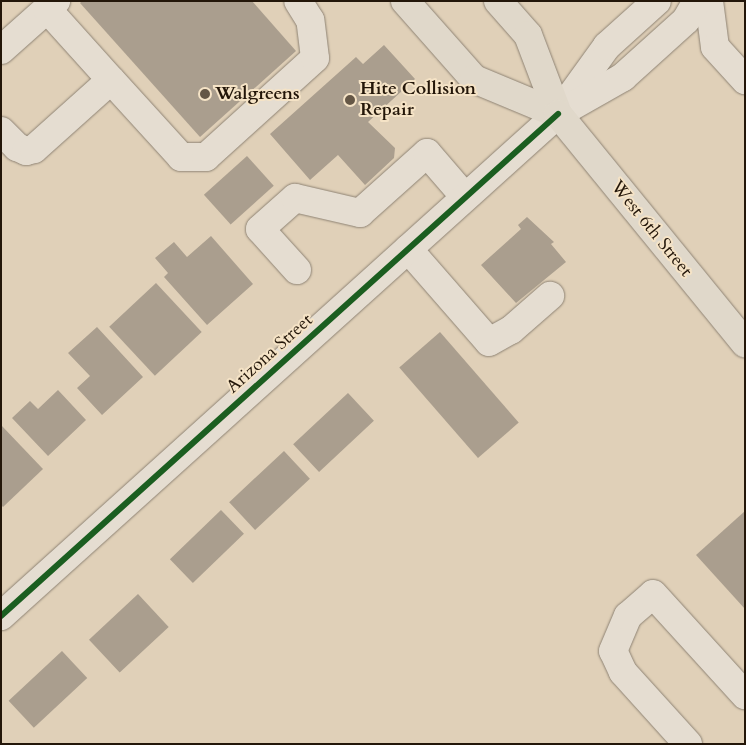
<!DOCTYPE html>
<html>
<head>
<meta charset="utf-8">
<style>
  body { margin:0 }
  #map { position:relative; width:746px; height:745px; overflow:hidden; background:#e0d0b8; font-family:Cardo,serif }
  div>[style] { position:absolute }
  .building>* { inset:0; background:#aa9e8e; transform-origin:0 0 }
  .roads { filter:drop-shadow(0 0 1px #8e8374) drop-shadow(0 0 1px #8e8374) }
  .minor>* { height:28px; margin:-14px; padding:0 14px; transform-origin:14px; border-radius:14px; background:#e5ddd1 }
  .major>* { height:28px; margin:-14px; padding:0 14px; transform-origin:14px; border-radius:14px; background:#e0d8ca }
  .cycleway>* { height:6px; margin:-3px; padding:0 3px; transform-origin:3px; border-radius:3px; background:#1b5e20 }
  .dots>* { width:14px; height:14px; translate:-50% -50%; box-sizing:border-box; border:2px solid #f5e3c6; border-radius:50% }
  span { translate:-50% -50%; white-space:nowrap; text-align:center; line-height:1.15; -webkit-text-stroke:4px #f5e3c6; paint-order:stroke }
  .poi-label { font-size:18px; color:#231609; font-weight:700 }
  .left { translate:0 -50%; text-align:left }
  .street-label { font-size:18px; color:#231609 }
  .frame { position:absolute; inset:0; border:2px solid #231609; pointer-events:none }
</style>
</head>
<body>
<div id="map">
  <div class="building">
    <div style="clip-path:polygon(82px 1px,252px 1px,296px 51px,200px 137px,80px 3px)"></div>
    <div style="clip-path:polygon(384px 45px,415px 79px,368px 122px,395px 148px,394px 158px,365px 185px,338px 155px,310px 180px,270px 134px,356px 57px,363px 64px)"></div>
    <div style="left:247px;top:156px;width:40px;height:58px;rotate:48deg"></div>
    <div style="clip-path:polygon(527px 217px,554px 242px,551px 244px,566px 262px,516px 303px,481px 265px,521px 229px,518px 225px)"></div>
    <div style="clip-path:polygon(211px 236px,253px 284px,207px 325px,164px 277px,168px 273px,155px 258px,174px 242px,187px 257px)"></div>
    <div style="left:156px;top:283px;width:67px;height:64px;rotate:47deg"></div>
    <div style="clip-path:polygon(97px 327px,143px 377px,102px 415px,77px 388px,90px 376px,68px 353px)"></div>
    <div style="left:440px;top:332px;width:120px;height:54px;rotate:49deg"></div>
    <div style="clip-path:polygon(58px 390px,86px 420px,48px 456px,12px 418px,30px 401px,38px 409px)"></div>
    <div style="left:348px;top:393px;width:38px;height:75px;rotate:47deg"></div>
    <div style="clip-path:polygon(1px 425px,43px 469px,3px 507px,1px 505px)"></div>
    <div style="left:284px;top:451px;width:38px;height:75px;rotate:47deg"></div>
    <div style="left:221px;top:510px;width:33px;height:71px;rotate:46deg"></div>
    <div style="clip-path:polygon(745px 511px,745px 609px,696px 555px)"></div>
    <div style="left:138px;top:594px;width:45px;height:67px;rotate:47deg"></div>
    <div style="left:62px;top:651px;width:37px;height:73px;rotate:47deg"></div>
  </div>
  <div class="roads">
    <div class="minor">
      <div style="left:709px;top:1px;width:46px;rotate:82.6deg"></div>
      <div style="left:715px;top:47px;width:45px;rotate:47.7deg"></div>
      <div style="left:1px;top:50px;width:74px;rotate:-41.7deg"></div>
      <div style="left:111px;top:80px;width:104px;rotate:47.7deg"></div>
      <div style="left:181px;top:157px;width:25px"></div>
      <div style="left:206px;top:157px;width:147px;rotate:-42.2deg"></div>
      <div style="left:315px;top:58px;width:38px;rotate:-97deg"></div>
      <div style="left:310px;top:20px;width:22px;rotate:-122deg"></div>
      <div style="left:563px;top:107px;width:75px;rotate:-54.2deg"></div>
      <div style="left:607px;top:46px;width:67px;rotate:-42deg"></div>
      <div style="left:1px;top:131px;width:23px;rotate:45deg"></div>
      <div style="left:17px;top:147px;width:10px;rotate:24deg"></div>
      <div style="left:26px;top:151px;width:8px;rotate:-14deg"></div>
      <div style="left:34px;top:149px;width:103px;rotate:-41.9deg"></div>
      <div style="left:111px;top:80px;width:96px;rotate:-132deg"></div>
      <div style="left:408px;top:249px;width:123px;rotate:48.9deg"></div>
      <div style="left:489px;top:342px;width:25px;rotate:-29deg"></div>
      <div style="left:511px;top:330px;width:52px;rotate:-41.1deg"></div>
      <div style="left:297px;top:270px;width:55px;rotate:-132.1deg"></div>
      <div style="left:260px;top:229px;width:47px;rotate:-41.5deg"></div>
      <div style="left:295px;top:198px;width:67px;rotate:13deg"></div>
      <div style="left:360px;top:213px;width:90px;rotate:-41.8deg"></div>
      <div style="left:427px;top:153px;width:58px;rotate:49.2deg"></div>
      <div style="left:1px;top:616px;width:750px;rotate:-42.03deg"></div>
      <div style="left:558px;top:114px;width:75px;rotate:-29.6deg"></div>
      <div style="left:623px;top:77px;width:85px;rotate:-42.1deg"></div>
      <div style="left:686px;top:20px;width:22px;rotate:-60deg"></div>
      <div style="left:688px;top:744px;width:97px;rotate:-132.1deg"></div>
      <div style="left:623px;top:672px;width:23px;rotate:-115deg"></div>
      <div style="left:613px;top:651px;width:38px;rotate:-67deg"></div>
      <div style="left:628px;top:616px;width:33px;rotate:-41deg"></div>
      <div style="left:653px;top:594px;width:137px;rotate:47.7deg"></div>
    </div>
    <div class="major">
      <div style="left:405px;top:1px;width:104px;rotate:48.5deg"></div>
      <div style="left:474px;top:79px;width:91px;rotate:22.6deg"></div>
      <div style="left:498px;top:1px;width:45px;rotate:48.6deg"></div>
      <div style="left:528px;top:35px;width:85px;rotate:69.2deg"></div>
      <div style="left:558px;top:114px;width:296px;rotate:50.8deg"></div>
    </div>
  </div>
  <div class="cycleway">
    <div style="left:1px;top:616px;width:750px;rotate:-42.03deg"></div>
  </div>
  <div class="dots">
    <div style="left:205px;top:94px;background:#655746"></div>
    <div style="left:350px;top:100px;background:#655746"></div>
  </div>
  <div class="poi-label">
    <span class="left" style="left:360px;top:100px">Hite Collision<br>Repair</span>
    <span class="left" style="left:215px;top:94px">Walgreens</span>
  </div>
  <div class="street-label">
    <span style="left:651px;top:229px;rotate:51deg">West 6th Street</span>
    <span style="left:270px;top:354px;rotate:-42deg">Arizona Street</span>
  </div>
  <div class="frame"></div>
</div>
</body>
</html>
